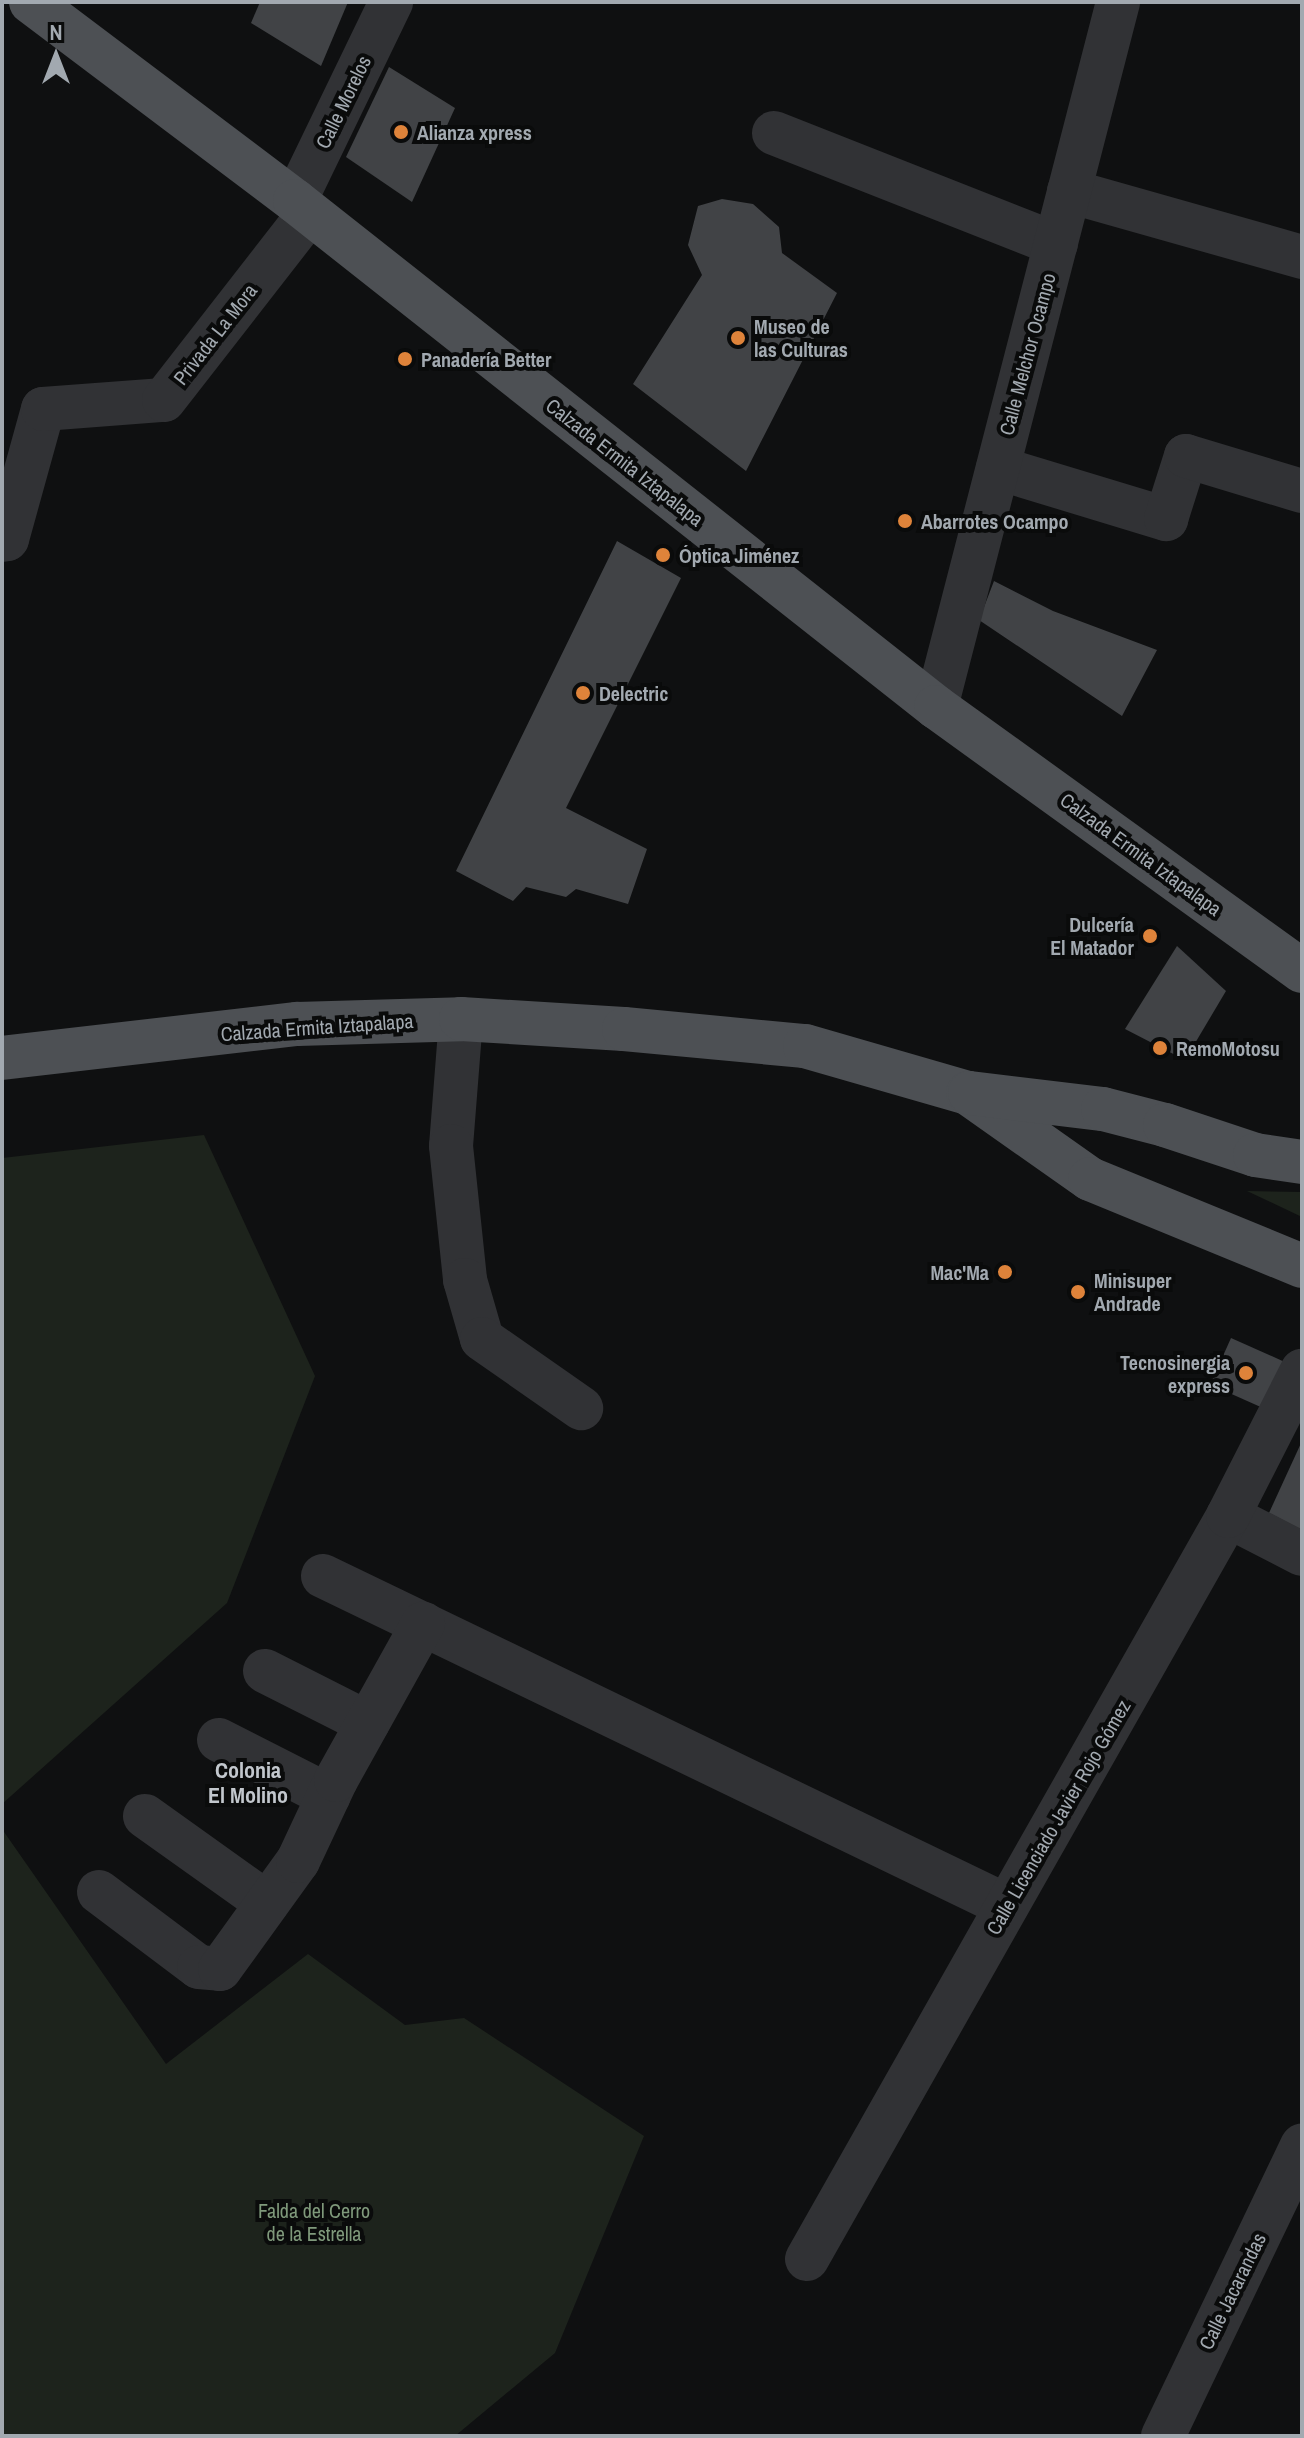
<!DOCTYPE html>
<html>
<head>
<meta charset="utf-8">
<style>
  body { margin:0 }
  #map { position:relative; width:1304px; height:2438px; overflow:hidden; background:#0f1011; font-family:"Archivo Narrow",sans-serif }
  div>[style] { position:absolute }
  .green>* { inset:0; background:#1d231c }
  .building>* { inset:0; background:#414346; transform-origin:0 0 }
  .minor>* { height:44px; margin:-22px; padding:0 22px; transform-origin:22px; border-radius:22px; background:#313235 }
  .major>* { height:44px; margin:-22px; padding:0 22px; transform-origin:22px; border-radius:22px; background:#4d5054 }
  .dots>* { width:22px; height:22px; translate:-50% -50%; box-sizing:border-box; border:4px solid #0a0b0b; border-radius:50% }
  span { translate:-50% -50%; white-space:nowrap; text-align:center; line-height:1.15; -webkit-text-stroke:8px #0a0b0b; paint-order:stroke }
  .street-label { font-size:20px; color:#a2a9b0 }
  .poi-label { font-size:20px; color:#a2a9b0; font-weight:700 }
  .left { translate:0 -50%; text-align:left }
  .right { translate:-100% -50%; text-align:right }
  .park-label { font-size:20px; color:#7f997b }
  .neighbourhood-label { font-size:22px; color:#c2c7cd; font-weight:700 }
  .frame { position:absolute; inset:0; border:4px solid #a2a9b0; pointer-events:none }
  .north { position:absolute; left:16px; top:16px; width:80px; height:80px; -webkit-text-stroke:6px #0a0b0b; paint-order:stroke; rotate:0deg; font-size:22px; font-weight:700; line-height:32px; text-align:center; color:#a2a9b0 }
  .north::after { content:''; display:block; margin:auto; width:28px; height:36px; background:#a2a9b0; clip-path:polygon(50% 0,100% 100%,50% 72%,0 100%) }
</style>
</head>
<body>
<div id="map">
  <div class="green">
    <div style="clip-path:polygon(204px 1135px,315px 1376px,227px 1603px,2px 1804px,2px 1158px)"></div>
    <div style="clip-path:polygon(1247px 1191px,1302px 1192px,1302px 1217px)"></div>
    <div style="clip-path:polygon(2px 1829px,166px 2064px,308px 1954px,405px 2025px,464px 2018px,644px 2136px,555px 2353px,455px 2436px,2px 2436px)"></div>
  </div>
  <div class="building">
    <div style="clip-path:polygon(260px 2px,348px 2px,321px 66px,251px 23px)"></div>
    <div style="clip-path:polygon(389px 67px,455px 108px,412px 202px,346px 157px)"></div>
    <div style="clip-path:polygon(722px 199px,753px 204px,779px 227px,782px 253px,837px 293px,746px 471px,633px 384px,702px 275px,688px 245px,698px 206px)"></div>
    <div style="clip-path:polygon(617px 541px,681px 578px,566px 808px,647px 849px,628px 904px,576px 889px,566px 897px,526px 887px,513px 901px,456px 871px)"></div>
    <div style="clip-path:polygon(994px 581px,1053px 611px,1157px 650px,1122px 716px,979px 620px)"></div>
    <div style="clip-path:polygon(1177px 946px,1226px 991px,1185px 1060px,1125px 1029px)"></div>
    <div style="left:1231px;top:1338px;width:57px;height:51px;rotate:24deg"></div>
    <div style="clip-path:polygon(1302px 1441px,1302px 1530px,1269px 1513px)"></div>
  </div>
  <div class="minor">
    <div style="left:774px;top:133px;width:303px;rotate:21.5deg"></div>
    <div style="left:1069px;top:191px;width:242px;rotate:15.8deg"></div>
    <div style="left:295px;top:201px;width:221px;rotate:-64.2deg"></div>
    <div style="left:998px;top:468px;width:176px;rotate:16.9deg"></div>
    <div style="left:1166px;top:519px;width:66px;rotate:-72.4deg"></div>
    <div style="left:1186px;top:456px;width:121px;rotate:16.8deg"></div>
    <div style="left:2px;top:540px;width:5px;rotate:-11deg"></div>
    <div style="left:7px;top:539px;width:135px;rotate:-74.5deg"></div>
    <div style="left:43px;top:409px;width:121px;rotate:-4.3deg"></div>
    <div style="left:164px;top:400px;width:236px;rotate:-52.1deg"></div>
    <div style="left:936px;top:707px;width:728px;rotate:-75.52deg"></div>
    <div style="left:461px;top:1019px;width:127px;rotate:94.5deg"></div>
    <div style="left:451px;top:1146px;width:135px;rotate:84deg"></div>
    <div style="left:465px;top:1280px;width:61px;rotate:73.9deg"></div>
    <div style="left:482px;top:1339px;width:121px;rotate:34.9deg"></div>
    <div style="left:1228px;top:1516px;width:83px;rotate:27.2deg"></div>
    <div style="left:323px;top:1576px;width:759px;rotate:25.76deg"></div>
    <div style="left:265px;top:1671px;width:115px;rotate:26.8deg"></div>
    <div style="left:219px;top:1740px;width:123px;rotate:27deg"></div>
    <div style="left:145px;top:1816px;width:150px;rotate:35.5deg"></div>
    <div style="left:99px;top:1892px;width:125px;rotate:36.9deg"></div>
    <div style="left:199px;top:1967px;width:21px;rotate:5deg"></div>
    <div style="left:220px;top:1969px;width:133px;rotate:-54.2deg"></div>
    <div style="left:298px;top:1861px;width:89px;rotate:-64.9deg"></div>
    <div style="left:336px;top:1780px;width:179px;rotate:-60.9deg"></div>
    <div style="left:807px;top:2259px;width:854px;rotate:-60.46deg"></div>
    <div style="left:1228px;top:1516px;width:163px;rotate:-63deg"></div>
    <div style="left:1163px;top:2436px;width:322px;rotate:-64.4deg"></div>
  </div>
  <div class="major">
    <div style="left:31px;top:2px;width:331px;rotate:37deg"></div>
    <div style="left:295px;top:201px;width:817px;rotate:38.29deg"></div>
    <div style="left:936px;top:707px;width:451px;rotate:35.8deg"></div>
    <div style="left:2px;top:1058px;width:297px;rotate:-6.6deg"></div>
    <div style="left:297px;top:1024px;width:164px;rotate:-1.7deg"></div>
    <div style="left:461px;top:1019px;width:163px;rotate:3.5deg"></div>
    <div style="left:624px;top:1029px;width:182px;rotate:5.4deg"></div>
    <div style="left:805px;top:1046px;width:170px;rotate:16.1deg"></div>
    <div style="left:968px;top:1093px;width:149px;rotate:35.2deg"></div>
    <div style="left:1090px;top:1179px;width:229px;rotate:22.3deg"></div>
    <div style="left:970px;top:1093px;width:134px;rotate:6.9deg"></div>
    <div style="left:1103px;top:1109px;width:64px;rotate:14.5deg"></div>
    <div style="left:1165px;top:1125px;width:95px;rotate:18.4deg"></div>
    <div style="left:1255px;top:1155px;width:48px;rotate:8.5deg"></div>
  </div>
  <div class="dots">
    <div style="left:401px;top:132px;background:#de833a"></div>
    <div style="left:738px;top:338px;background:#de833a"></div>
    <div style="left:405px;top:359px;background:#de833a"></div>
    <div style="left:905px;top:521px;background:#de833a"></div>
    <div style="left:663px;top:555px;background:#de833a"></div>
    <div style="left:583px;top:693px;background:#de833a"></div>
    <div style="left:1150px;top:936px;background:#de833a"></div>
    <div style="left:1160px;top:1048px;background:#de833a"></div>
    <div style="left:1005px;top:1272px;background:#de833a"></div>
    <div style="left:1078px;top:1292px;background:#de833a"></div>
    <div style="left:1246px;top:1373px;background:#de833a"></div>
  </div>
  <div class="street-label">
    <span style="left:343px;top:102px;rotate:-64deg">Calle Morelos</span>
    <span style="left:215px;top:334px;rotate:-52deg">Privada La Mora</span>
    <span style="left:1027px;top:354px;rotate:-75deg">Calle Melchor Ocampo</span>
    <span style="left:625px;top:462px;rotate:38deg">Calzada Ermita Iztapalapa</span>
    <span style="left:1141px;top:854px;rotate:36deg">Calzada Ermita Iztapalapa</span>
    <span style="left:317px;top:1027px;rotate:-4deg">Calzada Ermita Iztapalapa</span>
    <span style="left:1058px;top:1817px;rotate:-60deg">Calle Licenciado Javier Rojo Gómez</span>
    <span style="left:1232px;top:2291px;rotate:-64deg">Calle Jacarandas</span>
  </div>
  <div class="poi-label">
    <span class="left" style="left:417px;top:132px">Alianza xpress</span>
    <span class="left" style="left:754px;top:338px">Museo de<br>las Culturas</span>
    <span class="left" style="left:421px;top:359px">Panadería Better</span>
    <span class="left" style="left:921px;top:521px">Abarrotes Ocampo</span>
    <span class="left" style="left:679px;top:555px">Óptica Jiménez</span>
    <span class="left" style="left:599px;top:693px">Delectric</span>
    <span class="right" style="left:1134px;top:936px">Dulcería<br>El Matador</span>
    <span class="left" style="left:1176px;top:1048px">RemoMotosu</span>
    <span class="right" style="left:989px;top:1272px">Mac'Ma</span>
    <span class="left" style="left:1094px;top:1292px">Minisuper<br>Andrade</span>
    <span class="right" style="left:1230px;top:1374px">Tecnosinergia<br>express</span>
  </div>
  <div class="park-label">
    <span style="left:314px;top:2222px">Falda del Cerro<br>de la Estrella</span>
  </div>
  <div class="neighbourhood-label">
    <span style="left:248px;top:1783px">Colonia<br>El Molino</span>
  </div>
  <div class="frame"></div>
  <div class="north">N</div>
</div>
</body>
</html>
